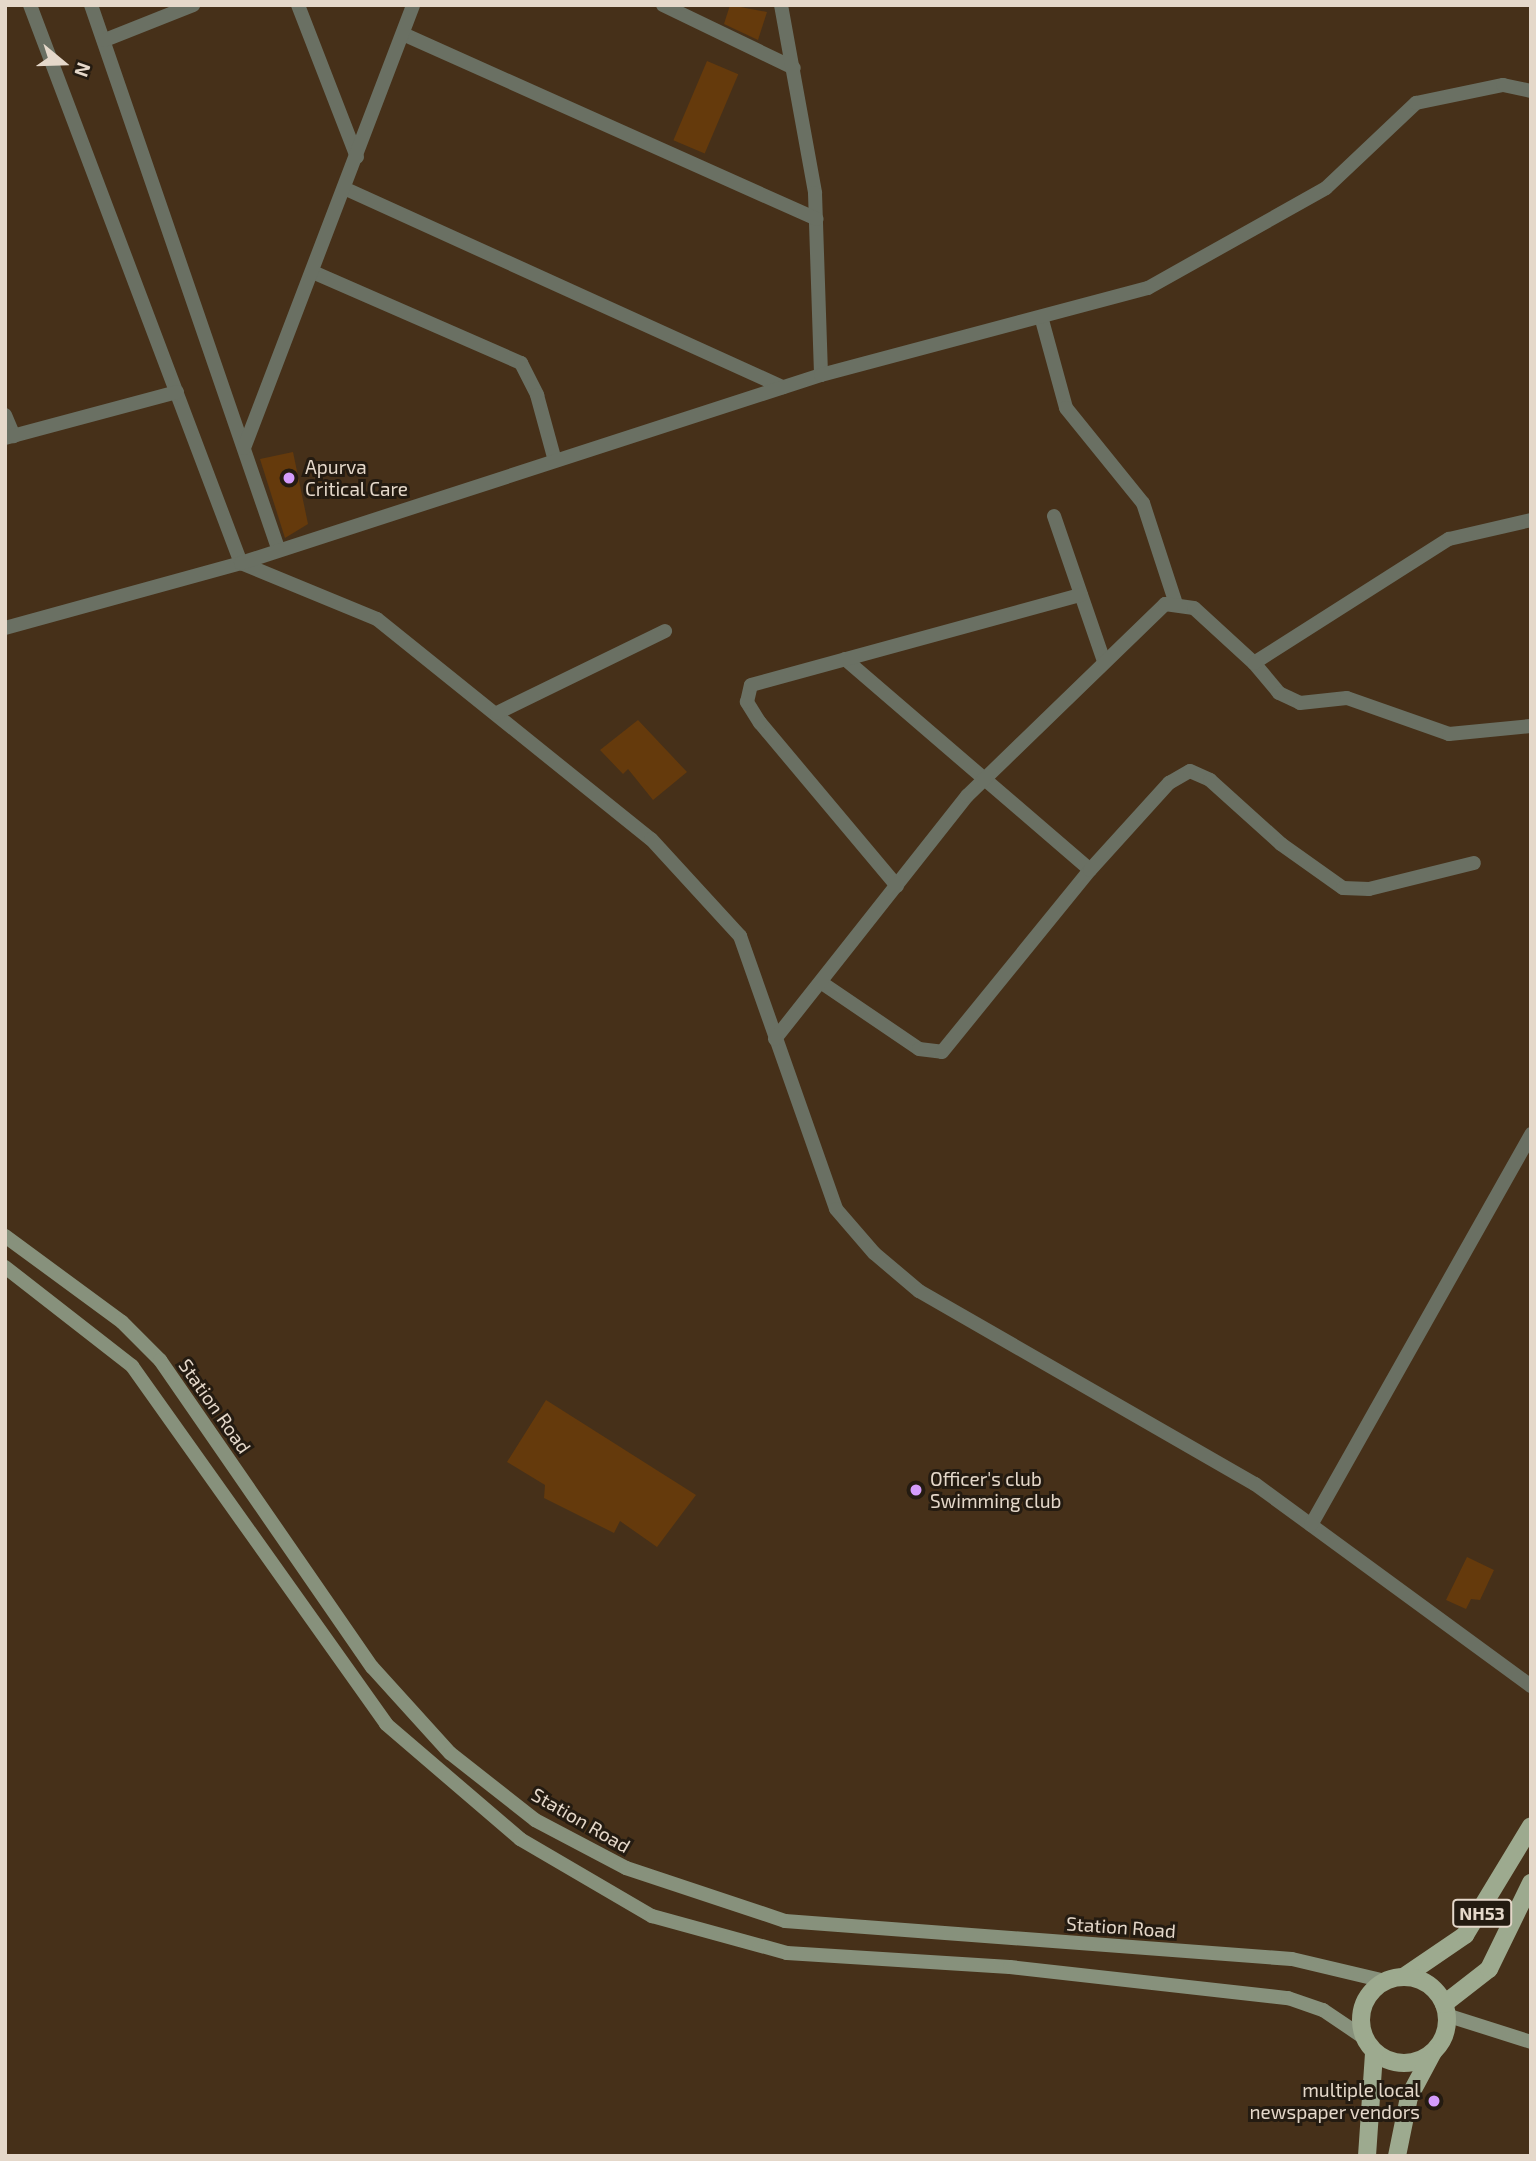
<!DOCTYPE html>
<html>
<head>
<meta charset="utf-8">
<style>
  body { margin:0 }
  #map { position:relative; width:1536px; height:2161px; overflow:hidden; background:#463019; font-family:"Exo 2",sans-serif }
  div>[style] { position:absolute }
  .building>* { inset:0; background:#653a0c; transform-origin:0 0 }
  .street>* { height:14px; margin:-7px; padding:0 7px; transform-origin:7px; border-radius:7px; background:#6a7063 }
  .secondary>* { height:14px; margin:-7px; padding:0 7px; transform-origin:7px; border-radius:7px; background:#87917c }
  .primary>* { height:18px; margin:-9px; padding:0 9px; transform-origin:9px; border-radius:9px; background:#9daa8f }
  .primary>.ring { margin:-9px; padding:0; box-sizing:content-box; background:none; border:18px solid #9daa8f; border-radius:50% }
  .dots>* { width:19px; height:19px; translate:-50% -50%; box-sizing:border-box; border:4px solid #241b11; border-radius:50% }
  span { translate:-50% -50%; white-space:nowrap; text-align:center; line-height:1.15; -webkit-text-stroke:6px #241b11; paint-order:stroke }
  .shield-label span { padding:2px 5px; background:#241b11; border:2px solid; border-radius:5px; -webkit-text-stroke-width:0 }
  .shield-label { font-size:18px; color:#e5d8ca; font-weight:700 }
  .poi-label { font-size:19px; color:#e5d8ca }
  .left { translate:0 -50%; text-align:left }
  .right { translate:-100% -50%; text-align:right }
  .street-label { font-size:19px; color:#e5d8ca }
  .frame { position:absolute; inset:0; border:7px solid #e5d8ca; pointer-events:none }
  .north { position:absolute; left:28px; top:28px; width:70px; height:70px; -webkit-text-stroke:5px #241b11; paint-order:stroke; rotate:109deg; font-size:19px; font-weight:700; line-height:28px; text-align:center; color:#e5d8ca }
  .north::after { content:''; display:block; margin:auto; width:24px; height:32px; background:#e5d8ca; clip-path:polygon(50% 0,100% 100%,50% 72%,0 100%) }
</style>
</head>
<body>
<div id="map">
  <div class="building">
    <div style="clip-path:polygon(730px 5px,767px 12px,758px 40px,724px 24px)"></div>
    <div style="left:707px;top:61px;width:34px;height:86px;rotate:23deg"></div>
    <div style="clip-path:polygon(293px 452px,308px 524px,285px 538px,260px 459px)"></div>
    <div style="clip-path:polygon(638px 720px,687px 772px,653px 800px,628px 769px,623px 774px,600px 750px)"></div>
    <div style="clip-path:polygon(546px 1400px,696px 1495px,657px 1547px,620px 1521px,614px 1533px,544px 1498px,545px 1485px,507px 1462px)"></div>
    <div style="clip-path:polygon(1467px 1557px,1494px 1570px,1480px 1600px,1471px 1599px,1466px 1609px,1446px 1600px)"></div>
  </div>
  <div class="street">
    <div style="left:30px;top:5px;width:597px;rotate:69.29deg"></div>
    <div style="left:241px;top:563px;width:147px;rotate:22.4deg"></div>
    <div style="left:377px;top:619px;width:351px;rotate:38.8deg"></div>
    <div style="left:651px;top:839px;width:132px;rotate:47.5deg"></div>
    <div style="left:740px;top:936px;width:289px;rotate:70.6deg"></div>
    <div style="left:836px;top:1209px;width:58px;rotate:49.2deg"></div>
    <div style="left:874px;top:1253px;width:59px;rotate:40.2deg"></div>
    <div style="left:919px;top:1291px;width:387px;rotate:29.9deg"></div>
    <div style="left:1255px;top:1484px;width:342px;rotate:36.2deg"></div>
    <div style="left:91px;top:5px;width:574px;rotate:71deg"></div>
    <div style="left:298px;top:5px;width:163px;rotate:68.8deg"></div>
    <div style="left:663px;top:5px;width:145px;rotate:25.7deg"></div>
    <div style="left:781px;top:5px;width:191px;rotate:79.7deg"></div>
    <div style="left:815px;top:193px;width:182px;rotate:88.1deg"></div>
    <div style="left:403px;top:34px;width:453px;rotate:24.1deg"></div>
    <div style="left:105px;top:40px;width:95px;rotate:-21.7deg"></div>
    <div style="left:346px;top:189px;width:480px;rotate:24.4deg"></div>
    <div style="left:315px;top:273px;width:225px;rotate:23.6deg"></div>
    <div style="left:521px;top:363px;width:36px;rotate:63deg"></div>
    <div style="left:537px;top:395px;width:68px;rotate:74.7deg"></div>
    <div style="left:1042px;top:320px;width:91px;rotate:74.7deg"></div>
    <div style="left:1066px;top:408px;width:122px;rotate:51deg"></div>
    <div style="left:1143px;top:503px;width:103px;rotate:71.9deg"></div>
    <div style="left:5px;top:415px;width:23px;rotate:67deg"></div>
    <div style="left:5px;top:438px;width:178px;rotate:-15deg"></div>
    <div style="left:244px;top:448px;width:474px;rotate:-69.1deg"></div>
    <div style="left:1054px;top:516px;width:153px;rotate:71deg"></div>
    <div style="left:5px;top:628px;width:245px;rotate:-15.4deg"></div>
    <div style="left:241px;top:563px;width:610px;rotate:-17.96deg"></div>
    <div style="left:821px;top:375px;width:338px;rotate:-14.9deg"></div>
    <div style="left:1148px;top:288px;width:204px;rotate:-29.3deg"></div>
    <div style="left:1326px;top:188px;width:124px;rotate:-43.4deg"></div>
    <div style="left:1416px;top:103px;width:89px;rotate:-11.7deg"></div>
    <div style="left:1503px;top:85px;width:29px;rotate:12deg"></div>
    <div style="left:845px;top:659px;width:323px;rotate:40.7deg"></div>
    <div style="left:1254px;top:663px;width:39px;rotate:50deg"></div>
    <div style="left:1279px;top:693px;width:23px;rotate:25deg"></div>
    <div style="left:1300px;top:703px;width:47px;rotate:-6.1deg"></div>
    <div style="left:1347px;top:698px;width:108px;rotate:19.4deg"></div>
    <div style="left:1449px;top:734px;width:82px;rotate:-5.6deg"></div>
    <div style="left:497px;top:713px;width:187px;rotate:-26deg"></div>
    <div style="left:897px;top:886px;width:213px;rotate:-130deg"></div>
    <div style="left:760px;top:723px;width:25px;rotate:-122deg"></div>
    <div style="left:747px;top:702px;width:17px;rotate:-77deg"></div>
    <div style="left:751px;top:685px;width:342px;rotate:-15.3deg"></div>
    <div style="left:822px;top:983px;width:117px;rotate:34.2deg"></div>
    <div style="left:919px;top:1049px;width:23px;rotate:7deg"></div>
    <div style="left:942px;top:1052px;width:235px;rotate:-50.9deg"></div>
    <div style="left:1090px;top:870px;width:118px;rotate:-47.8deg"></div>
    <div style="left:1169px;top:783px;width:24px;rotate:-30deg"></div>
    <div style="left:1190px;top:771px;width:22px;rotate:24deg"></div>
    <div style="left:1210px;top:780px;width:96px;rotate:42deg"></div>
    <div style="left:1281px;top:844px;width:76px;rotate:35.4deg"></div>
    <div style="left:1343px;top:888px;width:26px;rotate:2deg"></div>
    <div style="left:1369px;top:889px;width:108px;rotate:-13.9deg"></div>
    <div style="left:775px;top:1039px;width:310px;rotate:-51.7deg"></div>
    <div style="left:967px;top:796px;width:276px;rotate:-44.1deg"></div>
    <div style="left:1165px;top:604px;width:29px;rotate:8deg"></div>
    <div style="left:1194px;top:608px;width:81px;rotate:42.5deg"></div>
    <div style="left:1254px;top:663px;width:231px;rotate:-32.5deg"></div>
    <div style="left:1449px;top:539px;width:84px;rotate:-13deg"></div>
    <div style="left:1311px;top:1525px;width:449px;rotate:-60.6deg"></div>
  </div>
  <div class="secondary">
    <div style="left:5px;top:1236px;width:145px;rotate:36.3deg"></div>
    <div style="left:122px;top:1322px;width:54px;rotate:45deg"></div>
    <div style="left:160px;top:1360px;width:373px;rotate:55.4deg"></div>
    <div style="left:372px;top:1667px;width:116px;rotate:47.8deg"></div>
    <div style="left:450px;top:1753px;width:108px;rotate:38.2deg"></div>
    <div style="left:535px;top:1820px;width:103px;rotate:27.8deg"></div>
    <div style="left:626px;top:1868px;width:168px;rotate:18.4deg"></div>
    <div style="left:785px;top:1921px;width:508px;rotate:4.29deg"></div>
    <div style="left:1292px;top:1959px;width:96px;rotate:13.3deg"></div>
    <div style="left:5px;top:1267px;width:161px;rotate:37.9deg"></div>
    <div style="left:132px;top:1366px;width:439px;rotate:54.6deg"></div>
    <div style="left:386px;top:1724px;width:177px;rotate:40.6deg"></div>
    <div style="left:520px;top:1839px;width:153px;rotate:30.3deg"></div>
    <div style="left:652px;top:1916px;width:140px;rotate:15.3deg"></div>
    <div style="left:787px;top:1953px;width:223px;rotate:3.6deg"></div>
    <div style="left:1010px;top:1967px;width:280px;rotate:6.4deg"></div>
    <div style="left:1288px;top:1998px;width:37px;rotate:19deg"></div>
    <div style="left:1323px;top:2010px;width:48px;rotate:34deg"></div>
    <div style="left:1446px;top:2015px;width:89px;rotate:17.6deg"></div>
  </div>
  <div class="primary">
    <div style="left:1405px;top:1976px;width:73px;rotate:-34.3deg"></div>
    <div style="left:1465px;top:1935px;width:127px;rotate:-58.8deg"></div>
    <div class="ring" style="left:1361px;top:1977px;width:68px;height:68px"></div>
    <div style="left:1444px;top:2004px;width:57px;rotate:-37.9deg"></div>
    <div style="left:1489px;top:1969px;width:96px;rotate:-64deg"></div>
    <div style="left:1367px;top:2156px;width:104px;rotate:-86.1deg"></div>
    <div style="left:1397px;top:2156px;width:60px;rotate:-78.5deg"></div>
    <div style="left:1409px;top:2097px;width:51px;rotate:-61.9deg"></div>
  </div>
  <div class="dots">
    <div style="left:289px;top:478px;background:#d49cfc"></div>
    <div style="left:916px;top:1490px;background:#d49cfc"></div>
    <div style="left:1434px;top:2101px;background:#d49cfc"></div>
  </div>
  <div class="shield-label">
    <span style="left:1482px;top:1913px">NH53</span>
  </div>
  <div class="poi-label">
    <span class="left" style="left:305px;top:478px">Apurva<br>Critical Care</span>
    <span class="left" style="left:930px;top:1490px">Officer's club<br>Swimming club</span>
    <span class="right" style="left:1420px;top:2101px">multiple local<br>newspaper vendors</span>
  </div>
  <div class="street-label">
    <span style="left:215px;top:1406px;rotate:55deg">Station Road</span>
    <span style="left:581px;top:1820px;rotate:30deg">Station Road</span>
    <span style="left:1121px;top:1927px;rotate:4deg">Station Road</span>
  </div>
  <div class="frame"></div>
  <div class="north">N</div>
</div>
</body>
</html>
